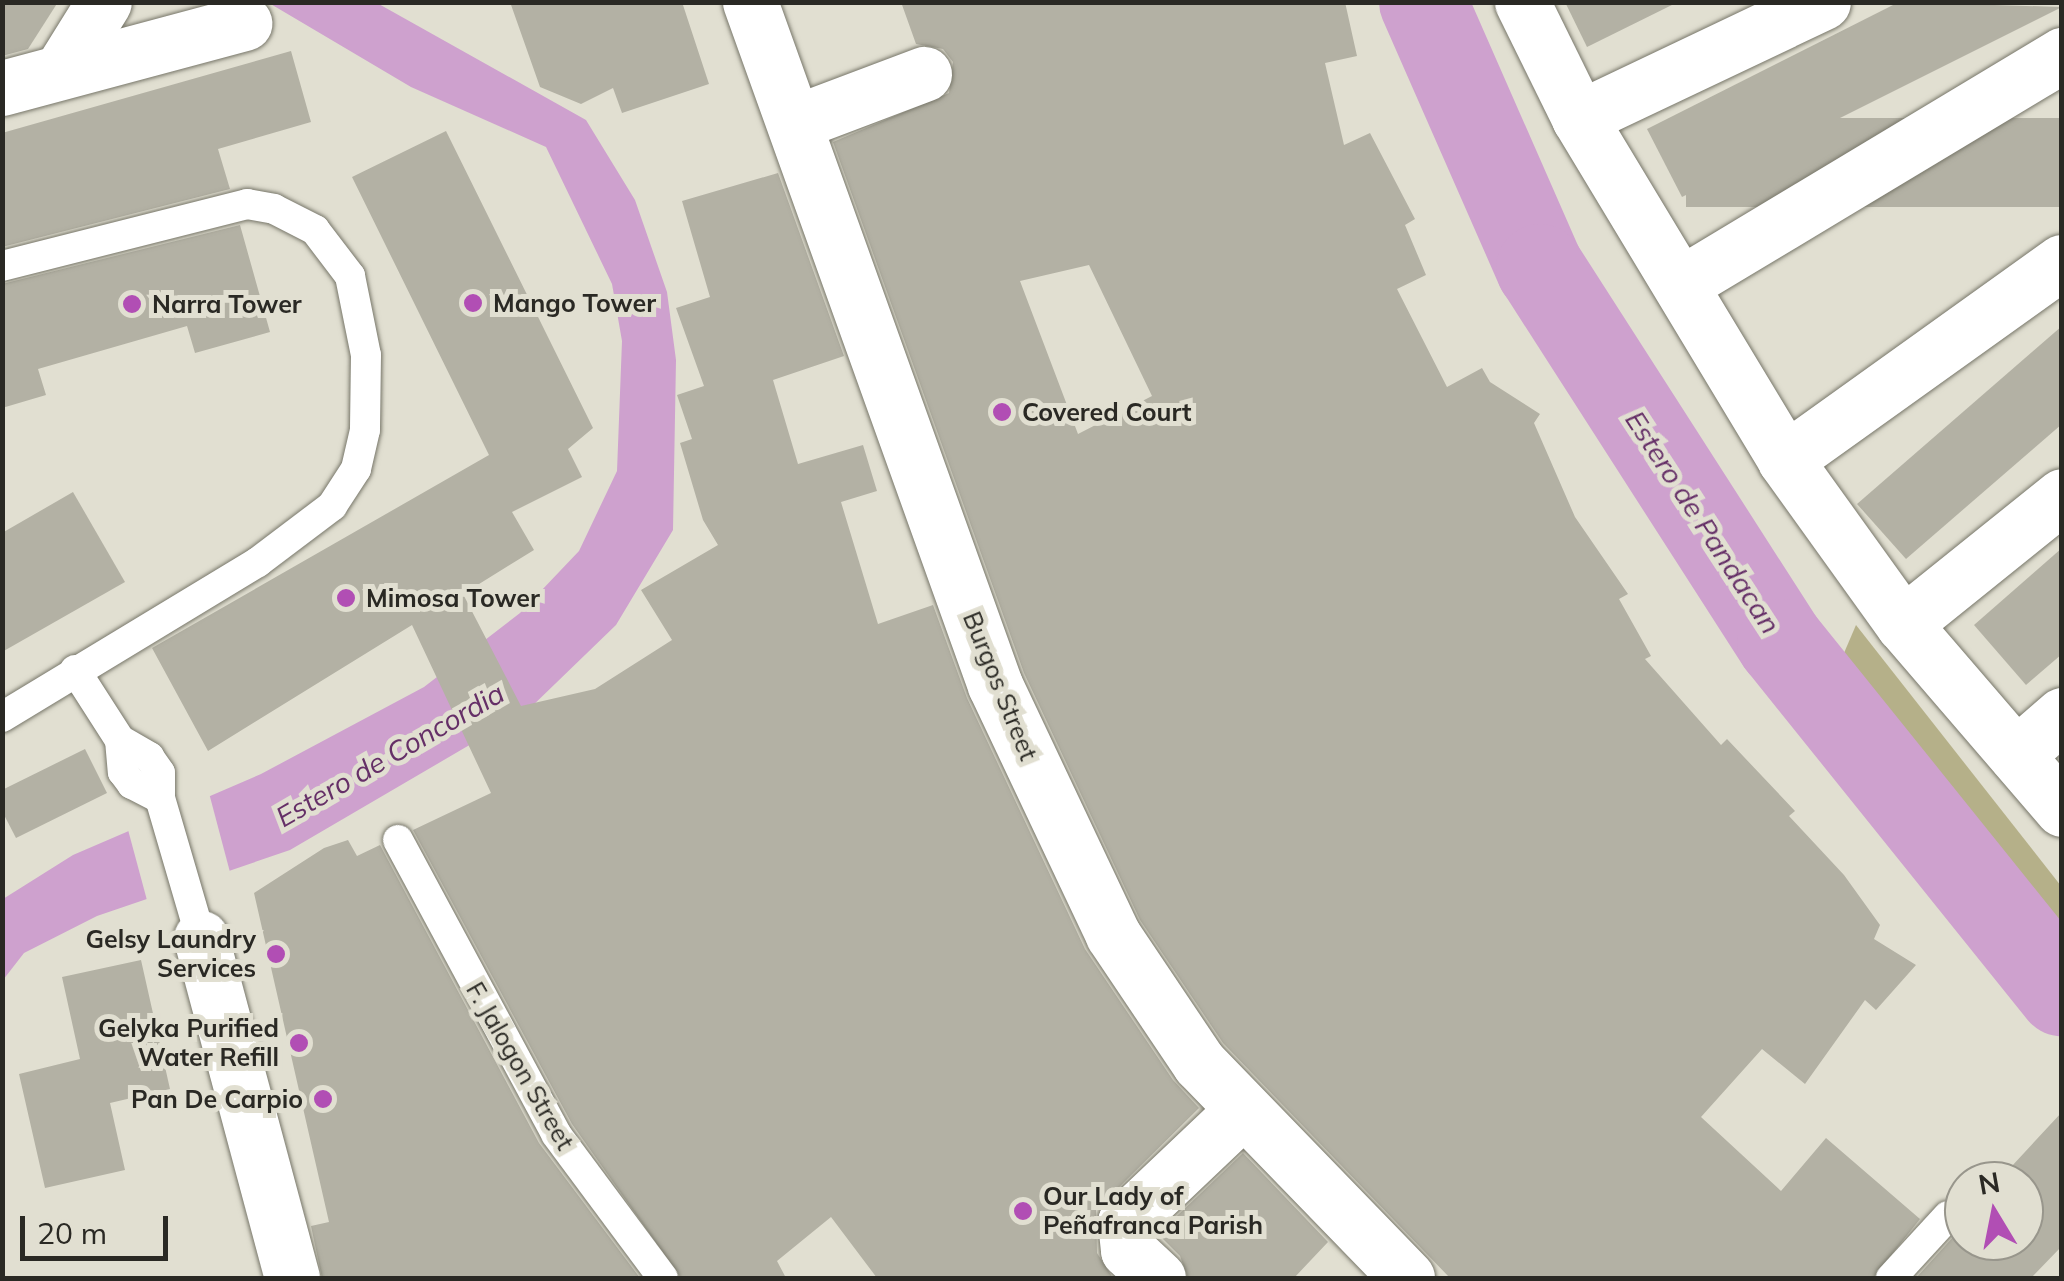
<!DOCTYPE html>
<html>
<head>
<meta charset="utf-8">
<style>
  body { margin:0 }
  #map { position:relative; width:2064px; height:1281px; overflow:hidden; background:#e1dfd1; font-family:Mulish,sans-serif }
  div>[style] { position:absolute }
  .green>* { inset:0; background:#b5b089 }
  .water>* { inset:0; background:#cea1ce }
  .pier>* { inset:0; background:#e1dfd1 }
  .river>* { height:88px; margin:-44px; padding:0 44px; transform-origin:44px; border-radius:44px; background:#cea1ce }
  .building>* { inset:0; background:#b3b1a4; transform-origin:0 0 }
  .roads { filter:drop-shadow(0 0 2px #777669) drop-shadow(0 0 2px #777669) }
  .lane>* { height:30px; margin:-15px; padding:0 15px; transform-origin:15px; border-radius:15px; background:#fff }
  .street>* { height:55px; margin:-27.5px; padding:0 27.5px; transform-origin:27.5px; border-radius:27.5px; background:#fff }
  .dots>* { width:28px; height:28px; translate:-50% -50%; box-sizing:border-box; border:5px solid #e1dfd1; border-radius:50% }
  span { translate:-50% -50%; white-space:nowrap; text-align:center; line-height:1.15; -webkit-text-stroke:10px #e1dfd1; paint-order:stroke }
  .poi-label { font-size:25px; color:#2a2924; font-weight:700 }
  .left { translate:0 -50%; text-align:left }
  .right { translate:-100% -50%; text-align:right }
  .street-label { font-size:25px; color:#2a2924 }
  .water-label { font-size:28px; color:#652f67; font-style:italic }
  .frame { position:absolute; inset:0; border:5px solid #2a2924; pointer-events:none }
  .north { position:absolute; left:1944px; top:1161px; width:100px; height:100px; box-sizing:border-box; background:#e1dfd1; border:2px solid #98968c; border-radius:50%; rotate:350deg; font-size:28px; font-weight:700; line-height:40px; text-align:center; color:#2a2924 }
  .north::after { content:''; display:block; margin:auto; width:35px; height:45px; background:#b14eb4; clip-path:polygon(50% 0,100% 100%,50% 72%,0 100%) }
  .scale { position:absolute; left:20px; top:1216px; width:148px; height:45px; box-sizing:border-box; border:5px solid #2a2924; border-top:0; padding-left:12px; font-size:30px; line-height:35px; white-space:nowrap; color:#2a2924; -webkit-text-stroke:8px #e1dfd1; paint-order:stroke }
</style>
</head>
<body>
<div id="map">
  <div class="green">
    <div style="clip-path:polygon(1856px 625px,2061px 886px,2061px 935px,1931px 789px,1844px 653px)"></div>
  </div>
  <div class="water">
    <div style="clip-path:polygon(269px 3px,377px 3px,586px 120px,635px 200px,667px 292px,676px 360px,673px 530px,616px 625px,526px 712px,290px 850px,97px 916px,24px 953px,3px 980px,3px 899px,73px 855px,261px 774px,424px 687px,520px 613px,579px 551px,617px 471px,622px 341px,612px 284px,546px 147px,411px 87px)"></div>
  </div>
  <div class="pier">
    <div style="clip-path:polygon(209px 793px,231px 876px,148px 904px,127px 826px)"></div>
  </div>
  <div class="river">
    <div style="left:1423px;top:2px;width:291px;rotate:66.3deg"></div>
    <div style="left:1540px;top:268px;width:446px;rotate:57.3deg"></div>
    <div style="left:1781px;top:643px;width:448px;rotate:51.2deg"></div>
  </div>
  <div class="building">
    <div style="clip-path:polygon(2px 2px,58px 2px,28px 49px,2px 56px)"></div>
    <div style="clip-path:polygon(510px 2px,682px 2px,709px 84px,622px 113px,613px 88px,581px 104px,540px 87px)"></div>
    <div style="clip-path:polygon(evenodd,901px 2px,1345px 2px,1357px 56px,1325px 63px,1344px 145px,1370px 133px,1415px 219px,1405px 225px,1426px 275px,1397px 289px,1447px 387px,1482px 368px,1490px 382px,1540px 414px,1534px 423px,1575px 517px,1628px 594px,1619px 599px,1651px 656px,1645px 659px,1721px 745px,1727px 739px,1795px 811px,1789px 816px,1844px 875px,1880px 925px,1874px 939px,1916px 965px,1876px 1010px,1865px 1000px,1805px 1084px,1762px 1049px,1701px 1117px,1781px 1191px,1826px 1138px,1920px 1219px,1873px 1278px,1450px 1278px,1223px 1043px,1140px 920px,1024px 673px,833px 142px,949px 93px,953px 62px,943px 49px,916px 44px,901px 2px,1089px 265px,1152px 396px,1078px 434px,1020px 281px,1089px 265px)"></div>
    <div style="clip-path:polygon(1565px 2px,1678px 2px,1587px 47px)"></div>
    <div style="clip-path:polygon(1899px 2px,2062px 7px,1682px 197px,1647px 129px)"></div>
    <div style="clip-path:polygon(291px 51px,311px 122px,218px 149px,230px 189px,2px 247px,2px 133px)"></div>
    <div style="left:2062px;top:118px;width:89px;height:376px;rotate:90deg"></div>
    <div style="clip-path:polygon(446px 131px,593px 428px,568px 449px,582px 477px,512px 512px,534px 550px,463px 594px,521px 706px,595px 689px,672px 640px,641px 590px,718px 545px,703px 520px,680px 443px,692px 439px,677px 395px,704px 386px,676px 308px,710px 297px,682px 201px,778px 173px,844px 356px,773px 380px,798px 464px,863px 445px,877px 491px,841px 502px,878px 624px,933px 605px,967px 698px,1085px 949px,1173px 1080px,1199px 1108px,1096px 1210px,1097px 1253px,1113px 1278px,877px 1278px,831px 1217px,777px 1261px,786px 1278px,681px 1278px,572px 1124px,413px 830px,491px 793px,412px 625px,208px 751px,152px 648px,489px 455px,352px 177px)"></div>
    <div style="clip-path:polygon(240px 225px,270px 332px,195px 353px,187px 326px,38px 369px,46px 395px,2px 408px,2px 284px)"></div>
    <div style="clip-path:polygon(2062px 326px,2062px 424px,1906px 559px,1857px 504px)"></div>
    <div style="clip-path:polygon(73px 492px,125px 582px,2px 652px,2px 533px)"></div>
    <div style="clip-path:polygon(2062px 548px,2062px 654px,2026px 685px,1974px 625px)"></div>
    <div style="clip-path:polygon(85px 749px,107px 793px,16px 838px,2px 811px,2px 790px)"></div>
    <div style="clip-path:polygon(348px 840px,357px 856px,380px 845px,539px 1143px,640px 1278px,322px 1278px,311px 1226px,329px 1222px,254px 893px,324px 848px)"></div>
    <div style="clip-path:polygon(141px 960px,170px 1089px,110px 1103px,125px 1170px,45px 1188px,19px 1074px,80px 1059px,62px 977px)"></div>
    <div style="clip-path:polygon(2062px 1112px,2062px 1246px,2031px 1278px,1916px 1278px,1964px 1225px,1964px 1241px,2024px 1241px,2024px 1181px,1998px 1181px)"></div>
    <div style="clip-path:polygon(1243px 1153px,1328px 1242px,1294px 1278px,1188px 1278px,1180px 1256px,1158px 1234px)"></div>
  </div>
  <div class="roads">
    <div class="lane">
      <div style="left:2px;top:266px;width:253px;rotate:-14.2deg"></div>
      <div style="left:247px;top:204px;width:27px;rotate:10deg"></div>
      <div style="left:274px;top:209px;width:46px;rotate:27.1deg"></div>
      <div style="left:315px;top:230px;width:58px;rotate:52.7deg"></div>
      <div style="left:350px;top:276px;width:81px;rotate:78.6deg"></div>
      <div style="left:366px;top:355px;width:75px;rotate:90.8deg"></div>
      <div style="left:365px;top:430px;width:40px;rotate:103deg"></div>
      <div style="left:356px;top:469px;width:44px;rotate:123deg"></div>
      <div style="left:332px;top:506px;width:93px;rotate:142.9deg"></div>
      <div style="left:258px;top:562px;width:299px;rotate:148.8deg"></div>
      <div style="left:75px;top:670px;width:83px;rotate:57.3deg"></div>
      <div style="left:120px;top:740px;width:34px;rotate:30deg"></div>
      <div style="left:149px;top:757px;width:19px;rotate:55deg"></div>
      <div style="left:160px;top:773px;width:25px;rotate:90deg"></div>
      <div style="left:160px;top:798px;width:146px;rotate:73.7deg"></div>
      <div style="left:120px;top:740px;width:32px;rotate:85deg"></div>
      <div style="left:123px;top:772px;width:15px;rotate:53deg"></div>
      <div style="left:132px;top:784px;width:31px;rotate:27deg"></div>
      <div style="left:398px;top:840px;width:334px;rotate:61.7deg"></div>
      <div style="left:556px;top:1134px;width:179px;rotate:53.4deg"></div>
      <div style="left:1891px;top:1278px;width:84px;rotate:-47.4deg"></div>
    </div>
    <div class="street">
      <div style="left:750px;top:2px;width:726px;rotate:70.27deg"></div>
      <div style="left:995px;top:685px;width:276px;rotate:64.7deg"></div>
      <div style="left:1113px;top:935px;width:154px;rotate:56.1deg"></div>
      <div style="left:1199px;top:1063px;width:299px;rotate:45.9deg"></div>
      <div style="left:1522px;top:2px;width:129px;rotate:63.8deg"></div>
      <div style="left:1579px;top:118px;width:399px;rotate:58.9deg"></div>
      <div style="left:1785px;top:460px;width:202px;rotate:54.3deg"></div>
      <div style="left:1903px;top:624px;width:244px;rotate:49.3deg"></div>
      <div style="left:61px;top:71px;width:81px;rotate:-58.1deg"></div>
      <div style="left:2px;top:88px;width:251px;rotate:-15deg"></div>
      <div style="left:1579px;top:118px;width:270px;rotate:-25.4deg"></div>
      <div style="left:794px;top:123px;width:139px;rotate:-20.7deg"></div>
      <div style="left:1681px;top:284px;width:445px;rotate:-31deg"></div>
      <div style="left:1785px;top:460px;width:340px;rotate:-35.6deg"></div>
      <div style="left:1903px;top:624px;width:204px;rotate:-38.8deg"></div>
      <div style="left:2016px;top:755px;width:61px;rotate:-41deg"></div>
      <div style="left:201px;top:938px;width:352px;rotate:75deg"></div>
      <div style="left:1158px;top:1278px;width:41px;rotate:-137deg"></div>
      <div style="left:1128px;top:1250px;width:28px;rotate:-96deg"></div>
      <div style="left:1125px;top:1222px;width:163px;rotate:-43.5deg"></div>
    </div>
  </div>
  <div class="dots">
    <div style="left:473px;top:303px;background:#b14eb4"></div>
    <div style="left:132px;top:304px;background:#b14eb4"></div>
    <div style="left:1002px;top:412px;background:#b14eb4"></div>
    <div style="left:346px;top:598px;background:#b14eb4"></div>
    <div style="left:276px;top:954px;background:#b14eb4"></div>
    <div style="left:299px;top:1043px;background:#b14eb4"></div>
    <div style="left:323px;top:1099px;background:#b14eb4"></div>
    <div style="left:1023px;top:1211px;background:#b14eb4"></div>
  </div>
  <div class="poi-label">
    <span class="left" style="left:493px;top:303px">Mango Tower</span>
    <span class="left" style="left:152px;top:304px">Narra Tower</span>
    <span class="left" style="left:1022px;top:412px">Covered Court</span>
    <span class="left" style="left:366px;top:598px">Mimosa Tower</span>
    <span class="right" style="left:256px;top:954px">Gelsy Laundry<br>Services</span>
    <span class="right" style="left:279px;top:1043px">Gelyka Purified<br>Water Refill</span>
    <span class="right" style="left:303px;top:1099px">Pan De Carpio</span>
    <span class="left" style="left:1043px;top:1211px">Our Lady of<br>Peñafranca Parish</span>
  </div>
  <div class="street-label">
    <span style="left:1000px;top:686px;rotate:68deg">Burgos Street</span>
    <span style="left:520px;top:1066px;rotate:60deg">F. Jalogon Street</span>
  </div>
  <div class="water-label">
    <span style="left:1703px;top:522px;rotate:57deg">Estero de Pandacan</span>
    <span style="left:390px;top:755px;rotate:-30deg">Estero de Concordia</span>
  </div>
  <div class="frame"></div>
  <div class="north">N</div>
  <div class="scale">20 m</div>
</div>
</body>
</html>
